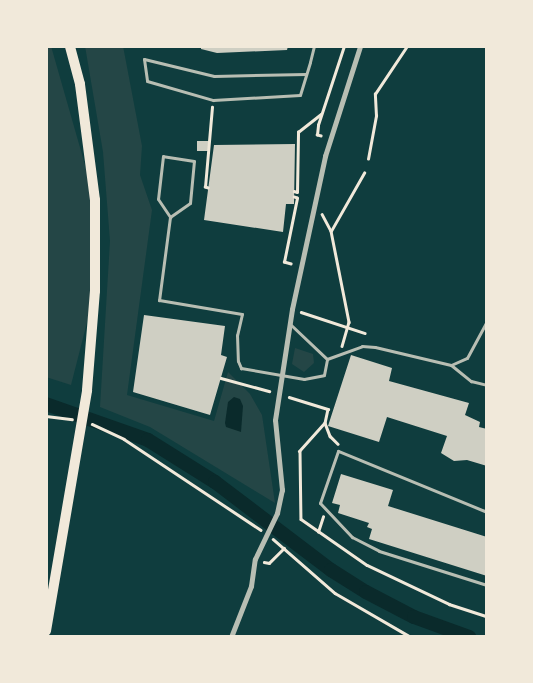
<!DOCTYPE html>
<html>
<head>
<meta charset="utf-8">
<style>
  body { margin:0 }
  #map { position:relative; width:533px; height:683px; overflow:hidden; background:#0f3d3e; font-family:Commissioner,sans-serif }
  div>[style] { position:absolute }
  .green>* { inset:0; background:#244646 }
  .water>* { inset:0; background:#0a2a2b }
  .canal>* { height:14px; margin:-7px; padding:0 7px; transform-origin:7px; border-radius:7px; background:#0a2a2b }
  .building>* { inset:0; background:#cfcfc3; transform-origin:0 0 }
  .path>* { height:2.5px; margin:-1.25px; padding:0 1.25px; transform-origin:1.25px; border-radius:1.25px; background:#f1e9da }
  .service>* { height:3px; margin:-1.5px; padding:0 1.5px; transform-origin:1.5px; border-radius:1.5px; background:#b8beb3 }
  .minor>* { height:5px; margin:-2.5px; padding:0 2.5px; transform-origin:2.5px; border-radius:2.5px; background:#b8beb3 }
  .primary>* { height:10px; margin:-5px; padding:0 5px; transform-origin:5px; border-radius:5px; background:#f1e9da }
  span { translate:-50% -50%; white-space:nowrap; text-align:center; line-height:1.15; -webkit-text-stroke:4px #f1e9da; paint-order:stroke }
  .frame { position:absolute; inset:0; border:48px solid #f1e9da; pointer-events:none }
</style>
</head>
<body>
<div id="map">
  <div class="green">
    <div style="clip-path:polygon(46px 46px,51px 46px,95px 200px,95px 291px,71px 385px,46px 377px)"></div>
    <div style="clip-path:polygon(85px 46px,123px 46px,142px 146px,140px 175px,152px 210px,127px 395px,214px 421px,228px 372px,250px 394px,262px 415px,275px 503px,150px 427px,100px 407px,110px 241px,103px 152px)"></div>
    <div style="clip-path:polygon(295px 348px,313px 354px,314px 363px,304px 372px,292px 364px)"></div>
  </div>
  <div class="water">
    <div style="clip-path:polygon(234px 397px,240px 399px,243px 406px,241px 432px,226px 427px,225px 423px,228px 402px)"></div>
  </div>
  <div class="canal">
    <div style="left:46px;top:404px;width:108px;rotate:19.4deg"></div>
    <div style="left:148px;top:440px;width:79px;rotate:32.1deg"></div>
    <div style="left:215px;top:482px;width:146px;rotate:37.2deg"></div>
    <div style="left:331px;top:570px;width:41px;rotate:32.2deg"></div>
    <div style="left:366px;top:592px;width:54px;rotate:27.5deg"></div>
    <div style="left:414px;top:617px;width:59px;rotate:20deg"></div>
  </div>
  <div class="building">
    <div style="clip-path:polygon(201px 46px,288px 46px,287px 50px,217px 53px,201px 49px)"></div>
    <div style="left:197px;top:141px;width:11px;height:10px"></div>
    <div style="clip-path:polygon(295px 144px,294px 204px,286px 204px,283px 232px,204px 220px,214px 145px)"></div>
    <div style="clip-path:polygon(144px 315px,225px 326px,221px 355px,227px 357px,210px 415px,133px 392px)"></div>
    <div style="clip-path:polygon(351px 355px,392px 368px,389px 381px,469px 403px,465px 415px,480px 422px,479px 427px,487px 429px,487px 466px,467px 460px,454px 461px,441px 453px,447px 436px,387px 417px,379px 442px,328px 426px)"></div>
    <div style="clip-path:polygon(341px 474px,393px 490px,388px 506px,487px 537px,487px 576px,369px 539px,372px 529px,367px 527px,369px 523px,338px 513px,340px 505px,332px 503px)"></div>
  </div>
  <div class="path">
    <div style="left:321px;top:136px;width:4px;rotate:-166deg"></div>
    <div style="left:317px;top:135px;width:10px;rotate:-84deg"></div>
    <div style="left:318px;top:125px;width:83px;rotate:-71.8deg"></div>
    <div style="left:368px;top:159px;width:44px;rotate:-79.5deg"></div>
    <div style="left:376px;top:116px;width:22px;rotate:-93deg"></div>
    <div style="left:375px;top:94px;width:58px;rotate:-56.3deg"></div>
    <div style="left:208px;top:188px;width:3px;rotate:-162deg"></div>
    <div style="left:205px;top:187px;width:80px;rotate:-85deg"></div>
    <div style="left:294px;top:191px;width:3px;rotate:18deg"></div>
    <div style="left:297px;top:192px;width:60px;rotate:-89deg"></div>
    <div style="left:298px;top:132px;width:29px;rotate:-38deg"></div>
    <div style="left:322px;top:214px;width:19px;rotate:62deg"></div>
    <div style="left:331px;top:231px;width:93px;rotate:78.8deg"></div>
    <div style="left:349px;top:322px;width:25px;rotate:106deg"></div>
    <div style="left:331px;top:231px;width:67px;rotate:-60.4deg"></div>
    <div style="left:291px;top:264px;width:7px;rotate:-164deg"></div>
    <div style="left:284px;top:262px;width:65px;rotate:-78.5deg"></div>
    <div style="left:297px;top:198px;width:3px;rotate:-162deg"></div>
    <div style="left:301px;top:312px;width:67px;rotate:18.2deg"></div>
    <div style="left:221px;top:378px;width:50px;rotate:15.2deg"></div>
    <div style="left:289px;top:397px;width:41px;rotate:17.1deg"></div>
    <div style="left:328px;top:409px;width:14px;rotate:102deg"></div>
    <div style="left:325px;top:423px;width:14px;rotate:69deg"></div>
    <div style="left:330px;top:436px;width:11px;rotate:45deg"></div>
    <div style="left:46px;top:416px;width:26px;rotate:7deg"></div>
    <div style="left:325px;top:423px;width:38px;rotate:132deg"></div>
    <div style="left:300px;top:451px;width:68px;rotate:89.2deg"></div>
    <div style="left:301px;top:519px;width:80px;rotate:34.9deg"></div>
    <div style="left:367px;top:565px;width:91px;rotate:25.4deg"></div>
    <div style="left:449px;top:604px;width:40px;rotate:18deg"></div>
    <div style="left:92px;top:424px;width:35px;rotate:25deg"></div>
    <div style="left:124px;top:439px;width:164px;rotate:33.6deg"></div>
    <div style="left:318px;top:532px;width:16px;rotate:-72deg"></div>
    <div style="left:273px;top:539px;width:82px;rotate:41.1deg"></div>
    <div style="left:335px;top:593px;width:88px;rotate:30.1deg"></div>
    <div style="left:264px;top:562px;width:5px;rotate:11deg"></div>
    <div style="left:269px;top:563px;width:21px;rotate:-45deg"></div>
  </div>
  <div class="service">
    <div style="left:306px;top:74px;width:92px;rotate:178.8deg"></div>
    <div style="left:214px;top:76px;width:72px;rotate:-166.3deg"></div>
    <div style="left:144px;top:59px;width:22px;rotate:82deg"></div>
    <div style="left:147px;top:81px;width:69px;rotate:16.1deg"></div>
    <div style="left:213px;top:100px;width:87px;rotate:-3.3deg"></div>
    <div style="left:300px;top:95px;width:34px;rotate:-73deg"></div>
    <div style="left:310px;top:62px;width:16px;rotate:-76deg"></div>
    <div style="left:170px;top:217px;width:24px;rotate:-35deg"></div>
    <div style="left:190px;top:203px;width:42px;rotate:-84.6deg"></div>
    <div style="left:194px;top:161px;width:31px;rotate:-171deg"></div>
    <div style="left:163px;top:156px;width:43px;rotate:96.6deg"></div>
    <div style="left:158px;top:199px;width:22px;rotate:56deg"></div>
    <div style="left:170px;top:217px;width:84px;rotate:97.5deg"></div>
    <div style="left:159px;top:300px;width:84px;rotate:9.6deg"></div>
    <div style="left:242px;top:314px;width:22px;rotate:103deg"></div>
    <div style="left:237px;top:335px;width:26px;rotate:88deg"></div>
    <div style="left:238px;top:361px;width:8px;rotate:67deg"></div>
    <div style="left:241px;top:368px;width:64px;rotate:9.9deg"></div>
    <div style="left:304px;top:379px;width:20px;rotate:-11deg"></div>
    <div style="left:324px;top:375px;width:16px;rotate:-79deg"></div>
    <div style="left:290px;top:324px;width:51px;rotate:43.4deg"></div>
    <div style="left:327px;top:359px;width:37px;rotate:-20deg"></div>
    <div style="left:362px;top:346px;width:13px;rotate:4deg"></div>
    <div style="left:375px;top:347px;width:78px;rotate:13.3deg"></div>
    <div style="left:451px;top:365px;width:17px;rotate:-24deg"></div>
    <div style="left:467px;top:358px;width:42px;rotate:-61.6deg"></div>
    <div style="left:451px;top:365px;width:26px;rotate:39deg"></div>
    <div style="left:471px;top:381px;width:16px;rotate:14deg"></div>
    <div style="left:487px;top:512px;width:161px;rotate:-157.7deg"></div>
    <div style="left:338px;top:451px;width:55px;rotate:109.1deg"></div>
    <div style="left:320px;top:503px;width:47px;rotate:46.7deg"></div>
    <div style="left:352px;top:537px;width:30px;rotate:27deg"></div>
    <div style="left:379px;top:551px;width:113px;rotate:17.5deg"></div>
  </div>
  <div class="minor">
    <div style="left:231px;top:637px;width:55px;rotate:-68.6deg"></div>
    <div style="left:251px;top:586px;width:27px;rotate:-82deg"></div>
    <div style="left:255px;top:559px;width:51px;rotate:-64.4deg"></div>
    <div style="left:277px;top:513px;width:24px;rotate:-78deg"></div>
    <div style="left:282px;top:490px;width:70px;rotate:-95.7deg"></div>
    <div style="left:275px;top:420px;width:112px;rotate:-81.3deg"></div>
    <div style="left:292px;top:309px;width:157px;rotate:-77.8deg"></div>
    <div style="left:325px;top:156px;width:115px;rotate:-72.3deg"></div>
  </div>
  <div class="primary">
    <div style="left:46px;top:631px;width:244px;rotate:-80.3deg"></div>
    <div style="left:87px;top:390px;width:99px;rotate:-85.4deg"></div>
    <div style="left:95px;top:291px;width:91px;rotate:-90deg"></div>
    <div style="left:95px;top:200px;width:117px;rotate:-97.4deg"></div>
    <div style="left:80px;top:84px;width:39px;rotate:-105deg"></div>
  </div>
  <div class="frame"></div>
</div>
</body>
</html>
